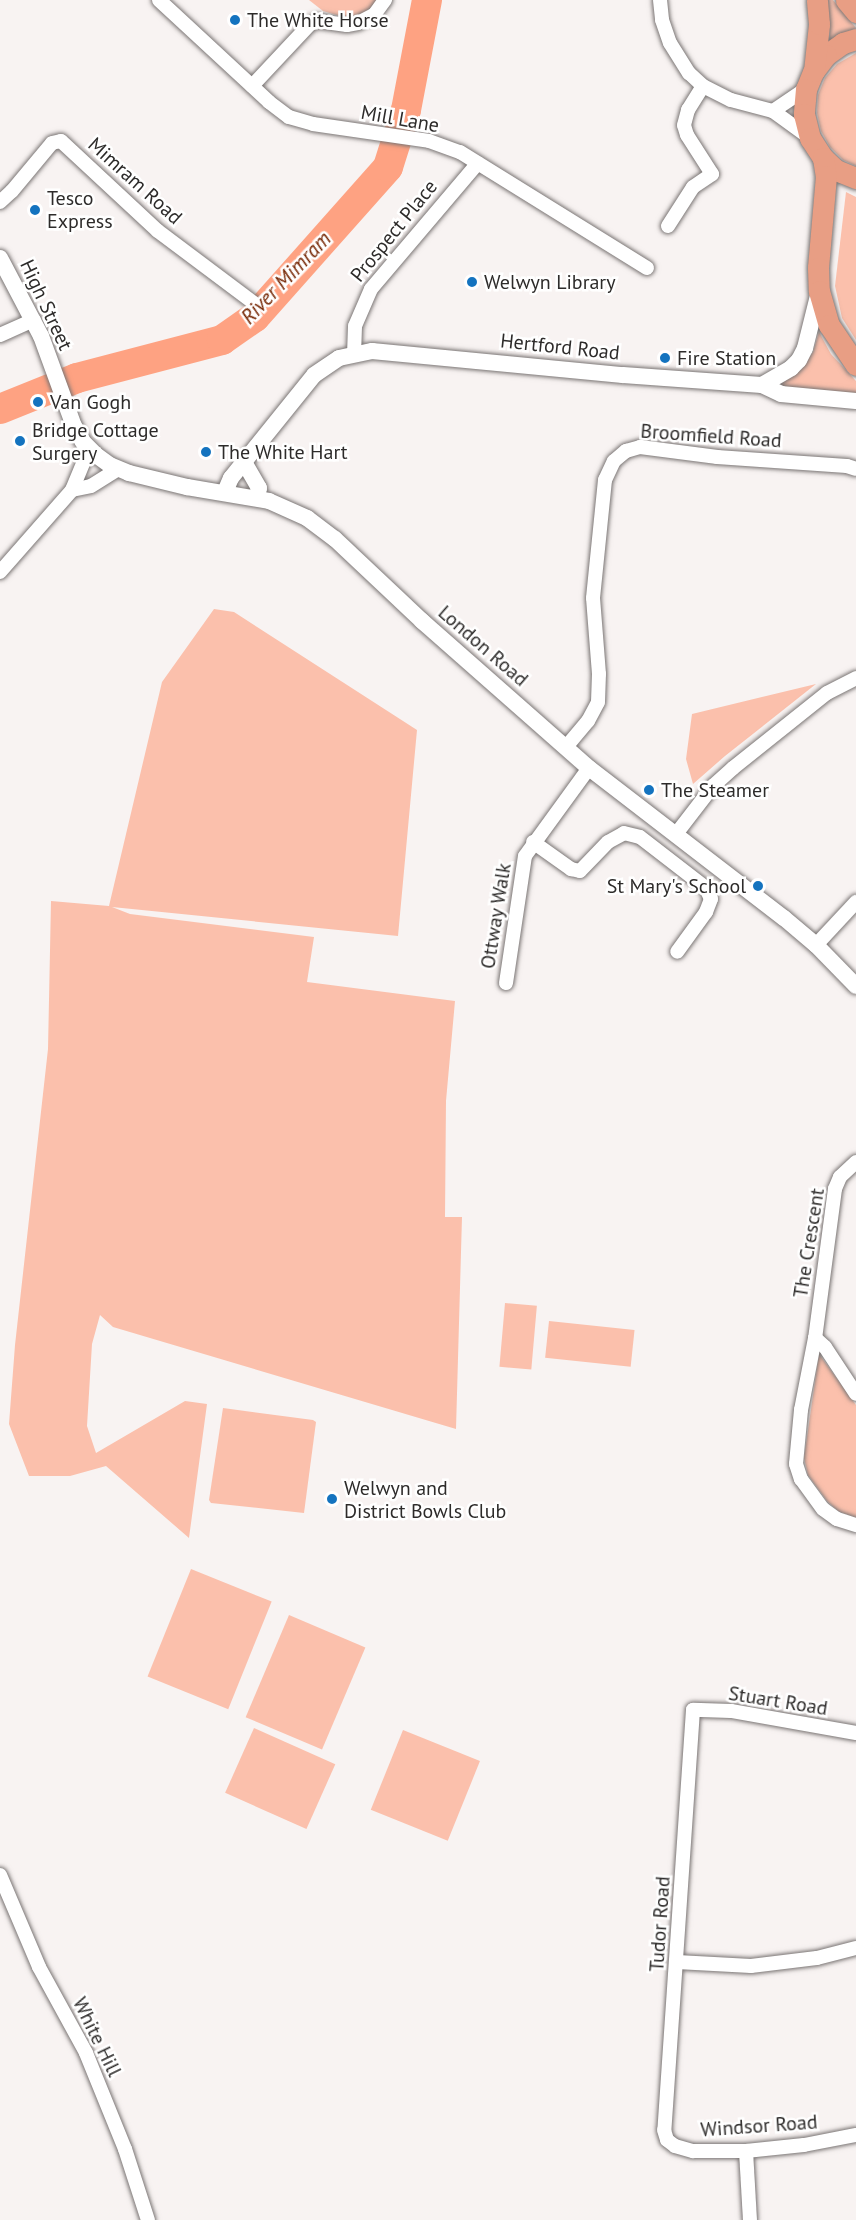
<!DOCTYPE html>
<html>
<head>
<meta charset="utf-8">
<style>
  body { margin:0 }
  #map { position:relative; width:856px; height:2220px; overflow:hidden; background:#f8f3f2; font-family:"PT Sans",sans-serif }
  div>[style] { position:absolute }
  .green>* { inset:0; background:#fbc0ac; transform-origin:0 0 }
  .river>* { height:30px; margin:-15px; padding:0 15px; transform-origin:15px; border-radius:15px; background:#fea282 }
  .roads { filter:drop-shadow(0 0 2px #7a7574) drop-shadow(0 0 2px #7a7574) }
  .minor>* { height:14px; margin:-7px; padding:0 7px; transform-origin:7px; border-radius:7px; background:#fff }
  .tertiary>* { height:16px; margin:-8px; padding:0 8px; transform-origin:8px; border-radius:8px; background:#fff }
  .primary>* { height:21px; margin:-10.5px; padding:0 10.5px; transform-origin:10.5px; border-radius:10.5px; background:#e89e84 }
  .dots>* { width:16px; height:16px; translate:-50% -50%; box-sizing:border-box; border:3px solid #fff; border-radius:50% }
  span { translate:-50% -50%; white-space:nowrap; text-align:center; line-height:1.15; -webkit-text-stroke:5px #fff; paint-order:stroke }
  .poi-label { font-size:20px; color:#2d2b2a }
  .left { translate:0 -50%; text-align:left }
  .right { translate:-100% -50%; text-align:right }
  .street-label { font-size:20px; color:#2d2b2a }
  .water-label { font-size:21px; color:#752502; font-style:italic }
</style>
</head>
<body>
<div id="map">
  <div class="green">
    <div style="clip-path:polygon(309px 0,379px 0,362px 16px,350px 19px,323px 11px)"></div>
    <div style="clip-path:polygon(828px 0,833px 0,856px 28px,830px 41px)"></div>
    <div style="clip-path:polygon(856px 53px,856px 166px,843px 160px,830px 147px,821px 131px,817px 113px,818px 95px,825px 78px,837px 64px)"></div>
    <div style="clip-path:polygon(846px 192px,856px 197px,856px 340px,842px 318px,835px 286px)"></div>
    <div style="clip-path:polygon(819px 332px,831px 354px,856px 381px,856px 394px,784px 387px,781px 384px,804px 365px,813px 352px)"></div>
    <div style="clip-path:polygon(214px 609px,234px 612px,417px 730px,398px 936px,112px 907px,130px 914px,314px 937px,307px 982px,455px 1001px,446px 1101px,445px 1217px,462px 1217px,456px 1429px,113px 1327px,100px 1315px,92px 1344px,87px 1426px,96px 1453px,185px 1401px,207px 1404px,189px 1538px,106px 1466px,70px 1476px,29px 1476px,9px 1424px,15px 1345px,48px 1049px,51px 901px,109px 906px,162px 682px)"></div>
    <div style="clip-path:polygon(816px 684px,725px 756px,693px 784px,686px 759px,692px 714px)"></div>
    <div style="left:505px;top:1303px;width:32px;height:64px;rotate:5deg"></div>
    <div style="left:549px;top:1321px;width:86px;height:37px;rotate:6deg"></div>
    <div style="clip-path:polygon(819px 1354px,856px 1405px,856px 1518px,838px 1511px,827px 1501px,808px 1475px,804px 1458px)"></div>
    <div style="clip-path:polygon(223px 1408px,313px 1420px,316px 1422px,304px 1513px,211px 1503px,209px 1500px)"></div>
    <div style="left:191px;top:1569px;width:87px;height:116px;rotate:22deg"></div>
    <div style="left:289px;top:1615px;width:83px;height:111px;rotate:23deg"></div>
    <div style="left:254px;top:1728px;width:89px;height:71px;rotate:24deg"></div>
    <div style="left:403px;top:1730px;width:83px;height:86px;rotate:22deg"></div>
  </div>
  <div class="river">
    <div style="left:0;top:409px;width:83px;rotate:-21.9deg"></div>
    <div style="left:77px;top:378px;width:150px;rotate:-14.7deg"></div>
    <div style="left:222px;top:340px;width:40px;rotate:-34.9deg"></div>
    <div style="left:255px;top:317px;width:200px;rotate:-48.4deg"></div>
    <div style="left:388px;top:167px;width:60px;rotate:-72.5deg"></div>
    <div style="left:406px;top:110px;width:112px;rotate:-79.2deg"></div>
  </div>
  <div class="roads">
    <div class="minor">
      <div style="left:159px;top:0;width:150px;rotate:42.8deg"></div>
      <div style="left:269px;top:102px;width:25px;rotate:37deg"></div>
      <div style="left:289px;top:117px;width:25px;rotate:16deg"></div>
      <div style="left:313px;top:124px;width:117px;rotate:8.3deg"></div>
      <div style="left:429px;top:141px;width:33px;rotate:20deg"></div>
      <div style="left:460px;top:152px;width:220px;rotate:31.8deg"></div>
      <div style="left:660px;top:0;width:20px;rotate:84deg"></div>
      <div style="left:662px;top:20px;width:24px;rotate:71deg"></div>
      <div style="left:670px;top:43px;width:36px;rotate:58deg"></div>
      <div style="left:689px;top:73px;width:19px;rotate:43deg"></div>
      <div style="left:703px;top:86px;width:31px;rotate:27deg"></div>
      <div style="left:731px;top:100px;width:43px;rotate:14.7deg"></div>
      <div style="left:773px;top:111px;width:46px;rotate:36.1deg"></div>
      <div style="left:252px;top:86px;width:85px;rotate:-46.9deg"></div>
      <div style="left:310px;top:24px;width:9px;rotate:-21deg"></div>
      <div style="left:318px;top:21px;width:29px;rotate:8deg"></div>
      <div style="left:347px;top:25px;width:11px;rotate:-10deg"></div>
      <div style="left:358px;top:23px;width:18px;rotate:-27deg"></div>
      <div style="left:374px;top:15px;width:19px;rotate:-54deg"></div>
      <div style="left:773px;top:111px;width:40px;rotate:-34deg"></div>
      <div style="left:0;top:202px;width:16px;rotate:-43deg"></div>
      <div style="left:12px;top:191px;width:62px;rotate:-50.2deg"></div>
      <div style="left:52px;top:143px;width:9px;rotate:-13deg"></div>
      <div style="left:61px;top:141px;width:132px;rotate:42.9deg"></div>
      <div style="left:158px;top:231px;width:120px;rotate:36.9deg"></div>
      <div style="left:668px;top:226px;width:46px;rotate:-57.3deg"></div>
      <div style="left:693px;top:187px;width:23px;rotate:-34deg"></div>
      <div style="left:712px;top:174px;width:46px;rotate:-122.7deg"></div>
      <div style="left:687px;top:135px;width:10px;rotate:-107deg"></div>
      <div style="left:684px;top:125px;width:16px;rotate:-75deg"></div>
      <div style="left:688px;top:110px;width:28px;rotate:-58deg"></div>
      <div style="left:0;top:335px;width:37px;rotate:-24deg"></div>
      <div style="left:354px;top:355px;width:29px;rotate:-88deg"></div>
      <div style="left:355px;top:326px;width:40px;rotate:-66.6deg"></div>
      <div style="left:371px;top:289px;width:165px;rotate:-49.7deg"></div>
      <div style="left:72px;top:490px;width:19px;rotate:-12deg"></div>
      <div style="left:91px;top:486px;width:32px;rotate:-32deg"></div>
      <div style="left:0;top:572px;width:109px;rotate:-48.7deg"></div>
      <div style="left:72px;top:490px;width:44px;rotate:-67.5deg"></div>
      <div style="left:566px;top:747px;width:34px;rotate:-50deg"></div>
      <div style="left:588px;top:721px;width:21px;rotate:-62deg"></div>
      <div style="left:598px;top:702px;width:28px;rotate:-88deg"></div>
      <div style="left:599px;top:674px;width:76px;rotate:-94.5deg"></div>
      <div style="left:593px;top:598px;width:119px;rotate:-84.2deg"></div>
      <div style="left:605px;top:480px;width:21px;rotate:-65deg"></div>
      <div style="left:614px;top:461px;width:16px;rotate:-40deg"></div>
      <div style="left:626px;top:451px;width:15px;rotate:-16deg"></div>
      <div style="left:640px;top:447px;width:78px;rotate:7.4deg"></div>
      <div style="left:717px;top:457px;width:130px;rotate:4deg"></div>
      <div style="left:847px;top:466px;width:9px;rotate:18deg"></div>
      <div style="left:676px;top:834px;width:61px;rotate:-52.4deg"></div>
      <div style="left:713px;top:786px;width:27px;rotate:-42deg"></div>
      <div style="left:733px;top:768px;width:120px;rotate:-38.6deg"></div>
      <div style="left:827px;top:693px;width:33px;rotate:-27deg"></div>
      <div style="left:533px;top:842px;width:47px;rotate:35.4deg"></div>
      <div style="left:571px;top:869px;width:9px;rotate:13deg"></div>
      <div style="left:580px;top:871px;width:40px;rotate:-46deg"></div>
      <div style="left:608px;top:842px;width:18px;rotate:-29deg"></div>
      <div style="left:624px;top:833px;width:16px;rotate:14deg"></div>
      <div style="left:640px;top:837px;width:83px;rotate:37.7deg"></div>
      <div style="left:706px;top:888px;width:12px;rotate:66deg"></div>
      <div style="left:711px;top:899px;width:14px;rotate:111deg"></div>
      <div style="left:706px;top:912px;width:49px;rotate:125.9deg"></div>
      <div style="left:816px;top:945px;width:59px;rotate:-47.1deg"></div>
      <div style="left:506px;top:983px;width:128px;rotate:-81.5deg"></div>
      <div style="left:525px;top:856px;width:109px;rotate:-54deg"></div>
      <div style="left:856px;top:1162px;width:22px;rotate:137deg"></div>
      <div style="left:840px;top:1177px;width:13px;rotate:113deg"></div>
      <div style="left:835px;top:1189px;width:150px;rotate:97.6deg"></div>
      <div style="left:815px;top:1338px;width:73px;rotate:101deg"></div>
      <div style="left:801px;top:1410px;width:54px;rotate:95.3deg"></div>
      <div style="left:796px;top:1464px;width:16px;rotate:72deg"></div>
      <div style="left:801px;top:1479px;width:37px;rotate:54deg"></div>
      <div style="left:823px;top:1509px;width:17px;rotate:36deg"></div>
      <div style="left:837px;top:1519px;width:20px;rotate:18deg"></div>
      <div style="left:815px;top:1338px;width:13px;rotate:42deg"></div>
      <div style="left:825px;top:1347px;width:56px;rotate:56.6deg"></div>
      <div style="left:856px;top:1733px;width:127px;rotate:-170deg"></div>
      <div style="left:731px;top:1711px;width:38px;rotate:-178deg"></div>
      <div style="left:693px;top:1710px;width:421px;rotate:93.9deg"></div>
      <div style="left:664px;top:2130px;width:10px;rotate:73deg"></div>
      <div style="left:667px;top:2140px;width:10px;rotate:37deg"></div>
      <div style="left:675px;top:2146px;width:19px;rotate:16deg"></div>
      <div style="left:693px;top:2151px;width:53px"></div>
      <div style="left:746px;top:2151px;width:58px;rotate:-5.9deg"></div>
      <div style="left:804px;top:2145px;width:53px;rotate:-10.9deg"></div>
      <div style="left:0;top:1875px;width:100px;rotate:67deg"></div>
      <div style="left:39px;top:1967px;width:98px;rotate:61.3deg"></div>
      <div style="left:86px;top:2053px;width:104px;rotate:67.9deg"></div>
      <div style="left:125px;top:2149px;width:75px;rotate:72.1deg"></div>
      <div style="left:677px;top:1962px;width:74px;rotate:3.1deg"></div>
      <div style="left:751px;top:1966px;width:66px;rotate:-6.9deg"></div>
      <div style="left:817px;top:1958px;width:40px;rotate:-14.4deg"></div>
      <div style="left:746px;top:2151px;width:69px;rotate:86.7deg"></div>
    </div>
    <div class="tertiary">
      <div style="left:0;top:258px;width:88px;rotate:62.3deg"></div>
      <div style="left:41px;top:336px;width:96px;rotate:69.9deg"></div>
      <div style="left:74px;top:426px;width:18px;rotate:61deg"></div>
      <div style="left:83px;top:442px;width:18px;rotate:45deg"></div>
      <div style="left:96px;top:455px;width:17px;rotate:36deg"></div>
      <div style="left:110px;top:465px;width:21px;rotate:23deg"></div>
      <div style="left:129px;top:473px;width:60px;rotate:13.6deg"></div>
      <div style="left:187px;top:487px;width:83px;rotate:9.7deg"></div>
      <div style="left:269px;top:501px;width:42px;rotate:24.1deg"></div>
      <div style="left:307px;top:518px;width:35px;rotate:37deg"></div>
      <div style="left:335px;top:539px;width:120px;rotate:43.3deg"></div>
      <div style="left:422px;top:621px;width:222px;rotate:41.4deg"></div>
      <div style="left:589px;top:768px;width:246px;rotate:37.6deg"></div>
      <div style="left:784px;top:918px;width:42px;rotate:40.2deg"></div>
      <div style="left:816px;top:945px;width:57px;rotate:45.7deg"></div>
      <div style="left:762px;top:385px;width:34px;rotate:-30deg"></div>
      <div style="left:791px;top:368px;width:11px;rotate:-45deg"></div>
      <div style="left:799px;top:360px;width:13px;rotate:-63deg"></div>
      <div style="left:805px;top:348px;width:58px;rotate:-76deg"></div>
      <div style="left:244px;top:462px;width:30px;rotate:60deg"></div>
      <div style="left:259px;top:488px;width:10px;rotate:101deg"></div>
      <div style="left:225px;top:492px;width:15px;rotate:-67deg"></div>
      <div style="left:231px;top:478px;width:132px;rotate:-51.1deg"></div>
      <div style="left:314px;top:375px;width:30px;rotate:-34deg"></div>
      <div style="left:339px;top:358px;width:34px;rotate:-12deg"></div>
      <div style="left:372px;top:351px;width:252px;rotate:5.5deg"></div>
      <div style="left:623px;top:375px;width:139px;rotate:4.1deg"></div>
      <div style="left:762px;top:385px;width:21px;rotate:25deg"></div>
      <div style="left:781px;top:394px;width:75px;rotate:5.3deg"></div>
    </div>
    <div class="primary">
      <div style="left:846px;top:0;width:16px;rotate:50deg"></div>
      <div style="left:856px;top:39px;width:14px;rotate:163deg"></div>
      <div style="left:843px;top:43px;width:21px;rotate:145deg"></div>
      <div style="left:826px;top:55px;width:21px;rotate:127deg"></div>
      <div style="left:813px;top:72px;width:18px;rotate:112deg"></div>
      <div style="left:806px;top:89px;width:25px;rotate:95deg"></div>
      <div style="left:804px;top:114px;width:25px;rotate:76deg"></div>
      <div style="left:810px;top:138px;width:24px;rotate:57deg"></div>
      <div style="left:823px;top:158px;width:18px;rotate:43deg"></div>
      <div style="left:836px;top:170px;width:22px;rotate:22deg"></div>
      <div style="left:814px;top:71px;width:47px;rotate:-83.9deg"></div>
      <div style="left:819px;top:24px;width:24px;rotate:-95deg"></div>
      <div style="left:823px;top:158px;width:18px;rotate:81deg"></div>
      <div style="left:826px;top:176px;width:92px;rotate:95deg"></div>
      <div style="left:818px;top:268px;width:23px;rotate:88deg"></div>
      <div style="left:819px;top:291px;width:35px;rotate:74deg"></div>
      <div style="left:829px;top:325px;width:48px;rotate:56deg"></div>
    </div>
  </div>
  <div class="dots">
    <div style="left:235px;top:20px;background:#1473bf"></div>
    <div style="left:35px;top:210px;background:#1473bf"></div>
    <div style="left:472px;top:282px;background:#1473bf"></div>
    <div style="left:665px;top:358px;background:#1473bf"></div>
    <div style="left:38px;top:402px;background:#1473bf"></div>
    <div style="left:20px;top:441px;background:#1473bf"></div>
    <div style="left:206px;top:452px;background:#1473bf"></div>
    <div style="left:649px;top:790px;background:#1473bf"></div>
    <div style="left:758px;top:886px;background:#1473bf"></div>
    <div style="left:332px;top:1499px;background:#1473bf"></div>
  </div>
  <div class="poi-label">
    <span class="left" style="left:247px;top:20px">The White Horse</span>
    <span class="left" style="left:47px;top:210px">Tesco<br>Express</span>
    <span class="left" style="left:484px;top:282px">Welwyn Library</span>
    <span class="left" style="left:677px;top:358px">Fire Station</span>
    <span class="left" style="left:50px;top:402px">Van Gogh</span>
    <span class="left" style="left:32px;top:442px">Bridge Cottage<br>Surgery</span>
    <span class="left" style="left:218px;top:452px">The White Hart</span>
    <span class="left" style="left:661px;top:790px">The Steamer</span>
    <span class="right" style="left:746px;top:886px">St Mary's School</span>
    <span class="left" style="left:344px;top:1500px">Welwyn and<br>District Bowls Club</span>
  </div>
  <div class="street-label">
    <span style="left:400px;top:119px;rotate:10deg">Mill Lane</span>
    <span style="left:135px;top:181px;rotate:42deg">Mimram Road</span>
    <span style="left:394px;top:231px;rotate:-51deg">Prospect Place</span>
    <span style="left:46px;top:305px;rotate:65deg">High Street</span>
    <span style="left:560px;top:347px;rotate:6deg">Hertford Road</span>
    <span style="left:711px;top:436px;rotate:4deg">Broomfield Road</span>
    <span style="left:483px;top:646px;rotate:41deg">London Road</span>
    <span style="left:496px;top:916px;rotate:-81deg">Ottway Walk</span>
    <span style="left:809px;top:1243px;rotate:-81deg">The Crescent</span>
    <span style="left:778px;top:1701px;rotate:9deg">Stuart Road</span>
    <span style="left:660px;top:1924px;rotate:-86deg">Tudor Road</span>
    <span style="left:97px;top:2037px;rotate:64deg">White Hill</span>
    <span style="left:759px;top:2126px;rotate:-4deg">Windsor Road</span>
  </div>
  <div class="water-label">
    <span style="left:286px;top:278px;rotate:-46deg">River Mimram</span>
  </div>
</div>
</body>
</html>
